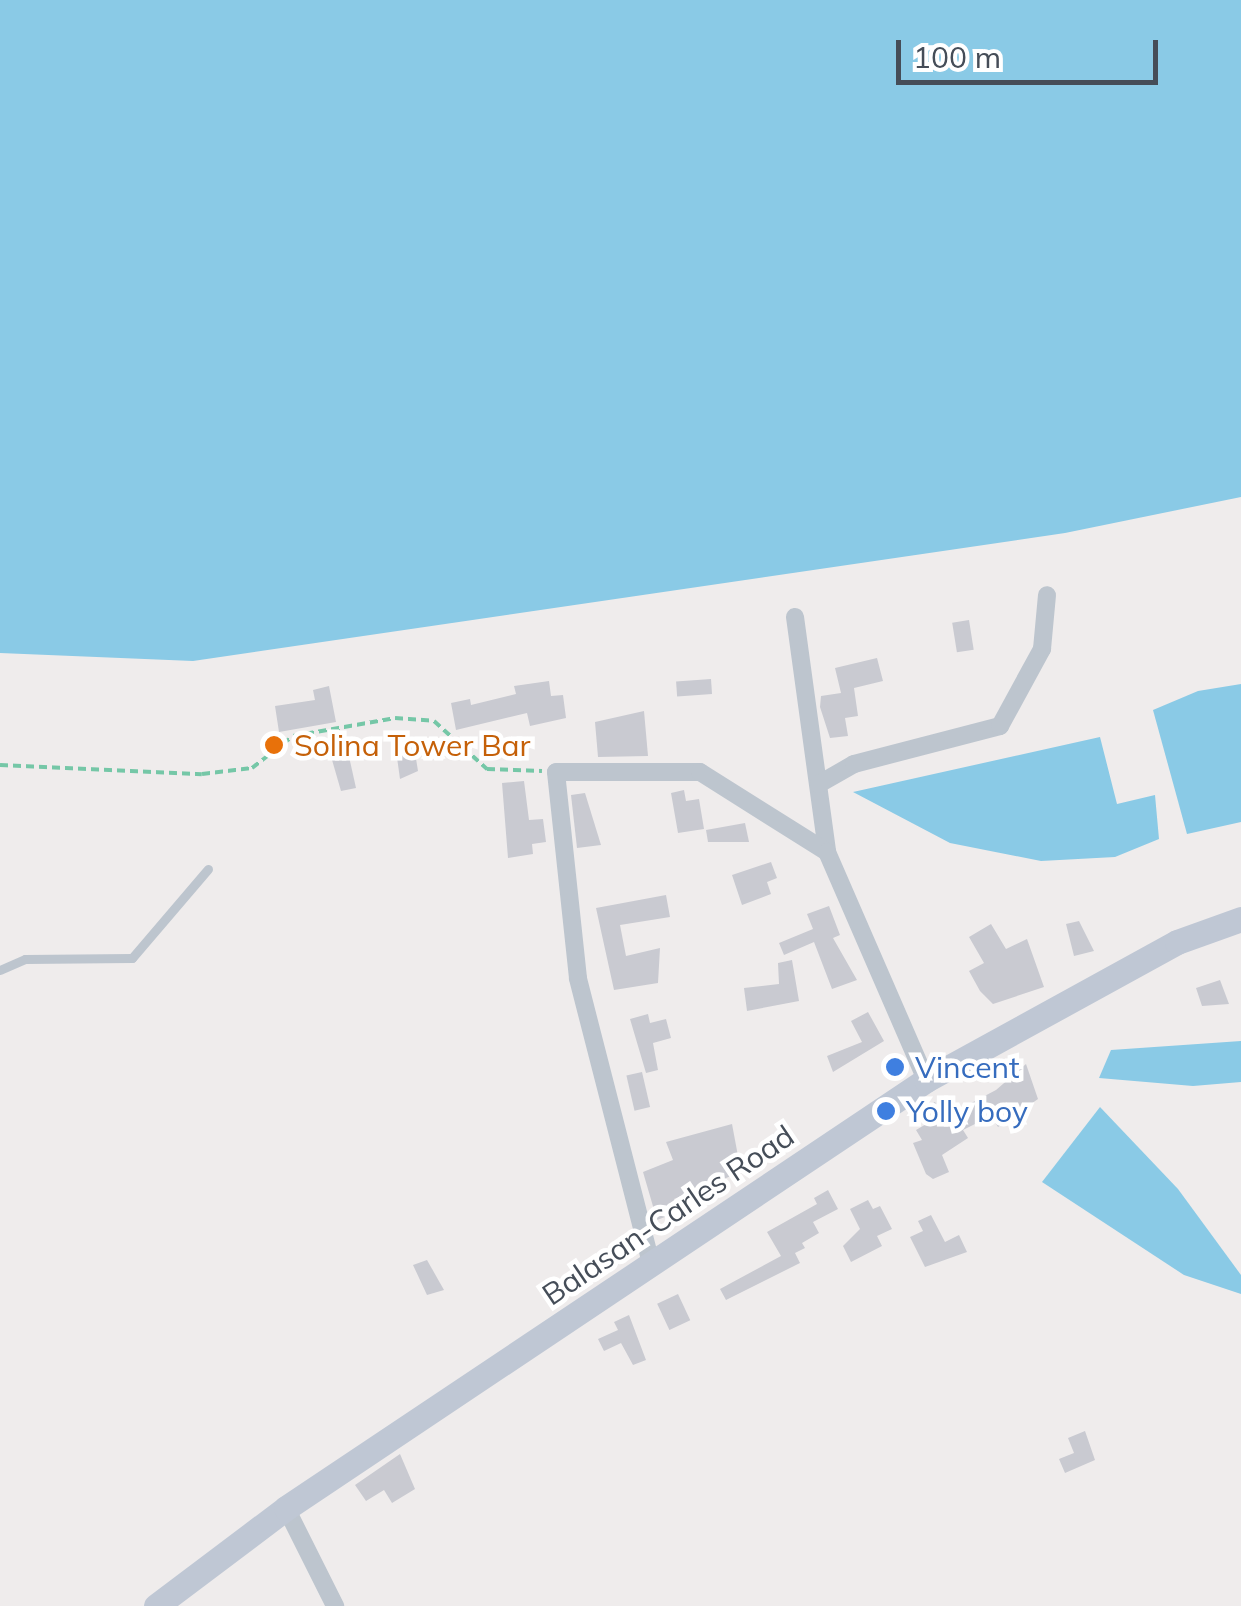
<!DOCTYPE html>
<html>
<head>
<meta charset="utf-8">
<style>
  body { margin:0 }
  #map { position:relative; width:1241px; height:1606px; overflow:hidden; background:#efecec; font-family:Mulish,sans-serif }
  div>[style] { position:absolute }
  .water>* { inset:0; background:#8acae6 }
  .building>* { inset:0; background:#c9cad1; transform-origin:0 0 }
  .path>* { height:4px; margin-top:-2px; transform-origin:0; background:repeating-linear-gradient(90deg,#75c7a7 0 8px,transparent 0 13px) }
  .lane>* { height:9px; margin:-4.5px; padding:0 4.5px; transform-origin:4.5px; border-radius:4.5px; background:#bdc5ce }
  .street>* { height:18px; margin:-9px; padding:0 9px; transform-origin:9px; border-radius:9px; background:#bdc5ce }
  .secondary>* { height:25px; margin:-12.5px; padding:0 12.5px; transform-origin:12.5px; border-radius:12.5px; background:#bfc7d4 }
  .dots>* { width:28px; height:28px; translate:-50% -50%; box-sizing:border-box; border:5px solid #fff; border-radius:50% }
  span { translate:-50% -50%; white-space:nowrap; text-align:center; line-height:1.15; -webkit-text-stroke:9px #fff; paint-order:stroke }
  .food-label { font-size:30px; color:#c56008 }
  .left { translate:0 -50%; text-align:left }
  .shop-label { font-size:30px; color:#366cbe }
  .street-label { font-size:30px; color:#454d58 }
  .scale { position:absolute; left:896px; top:40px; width:262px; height:45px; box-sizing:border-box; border:5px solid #454d58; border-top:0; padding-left:12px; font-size:30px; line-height:35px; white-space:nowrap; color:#454d58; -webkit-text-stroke:8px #fff; paint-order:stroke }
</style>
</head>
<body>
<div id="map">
  <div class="water">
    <div style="clip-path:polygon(0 0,1241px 0,1241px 497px,1065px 533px,193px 661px,0 653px)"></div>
    <div style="clip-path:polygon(1241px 684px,1241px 822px,1187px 834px,1153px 710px,1198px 691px)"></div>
    <div style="clip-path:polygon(1100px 737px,1117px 804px,1155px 795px,1159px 839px,1115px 857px,1041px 861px,950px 843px,853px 792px)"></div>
    <div style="clip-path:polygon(1241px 1041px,1241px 1082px,1193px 1086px,1099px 1078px,1111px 1050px)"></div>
    <div style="clip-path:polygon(1100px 1107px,1178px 1189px,1241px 1275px,1241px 1294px,1184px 1275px,1042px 1182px)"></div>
  </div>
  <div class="building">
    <div style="left:969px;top:620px;width:30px;height:17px;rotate:81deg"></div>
    <div style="clip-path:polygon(877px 658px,883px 681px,854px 688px,858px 716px,845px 718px,848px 736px,830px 738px,820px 707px,821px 696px,841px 693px,835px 668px)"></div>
    <div style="left:711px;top:679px;width:15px;height:35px;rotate:86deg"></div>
    <div style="clip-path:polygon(549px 681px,551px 696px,563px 695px,566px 718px,530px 726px,527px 713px,456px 730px,451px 703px,470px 699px,471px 705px,516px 694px,514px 686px)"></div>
    <div style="clip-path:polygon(329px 686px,336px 722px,279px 732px,275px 706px,315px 700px,313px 690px)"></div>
    <div style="clip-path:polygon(644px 711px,648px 756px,598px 757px,595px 722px)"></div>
    <div style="clip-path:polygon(413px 740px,418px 771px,400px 779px,395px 743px)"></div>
    <div style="clip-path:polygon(346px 743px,356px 788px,341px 791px,328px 746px)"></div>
    <div style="clip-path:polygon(524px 781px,529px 820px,543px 819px,546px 842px,532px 844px,533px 854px,508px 858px,502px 783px)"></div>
    <div style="clip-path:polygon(684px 790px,686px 801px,699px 799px,704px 829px,678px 833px,671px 793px)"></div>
    <div style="clip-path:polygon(585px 793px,601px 845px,577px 848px,571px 795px)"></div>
    <div style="clip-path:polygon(745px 823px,749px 842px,708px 842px,706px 830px)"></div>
    <div style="clip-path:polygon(771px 862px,777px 878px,767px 882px,771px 894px,742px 905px,732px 875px)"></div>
    <div style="clip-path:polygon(666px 895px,670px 917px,620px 925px,626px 956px,660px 948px,658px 983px,614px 990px,596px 908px)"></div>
    <div style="clip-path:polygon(829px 906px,840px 935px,833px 938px,857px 980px,832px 989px,814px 942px,784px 955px,779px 943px,813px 929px,807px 914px)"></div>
    <div style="clip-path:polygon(1079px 921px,1094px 951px,1074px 956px,1066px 924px)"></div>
    <div style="clip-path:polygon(991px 924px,1006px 949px,1027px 939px,1044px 987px,993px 1004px,980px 991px,969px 971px,984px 963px,969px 937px)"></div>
    <div style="clip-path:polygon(792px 960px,799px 1001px,747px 1011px,744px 988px,779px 984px,778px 963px)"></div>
    <div style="clip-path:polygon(1220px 980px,1229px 1004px,1202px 1006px,1196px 988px)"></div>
    <div style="clip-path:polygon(868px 1012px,884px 1041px,833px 1072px,827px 1056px,862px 1042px,851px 1021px)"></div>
    <div style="clip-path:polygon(648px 1014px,650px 1023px,666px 1019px,671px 1038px,653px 1043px,658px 1070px,646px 1073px,630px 1019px)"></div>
    <div style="clip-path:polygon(1026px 1064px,1038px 1099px,998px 1127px,991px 1116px,963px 1130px,968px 1138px,942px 1155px,949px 1172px,933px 1179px,926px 1174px,913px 1143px,922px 1140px,916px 1130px,928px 1123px,920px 1110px,935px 1102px,940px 1111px,954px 1103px,958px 1110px,996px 1090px)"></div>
    <div style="left:642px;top:1072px;width:36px;height:16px;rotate:77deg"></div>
    <div style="clip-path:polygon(732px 1124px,741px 1172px,674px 1199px,678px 1212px,657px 1220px,643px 1172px,673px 1160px,666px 1142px)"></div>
    <div style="clip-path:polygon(828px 1190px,838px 1209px,813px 1222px,819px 1233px,802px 1243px,805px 1248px,795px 1253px,800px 1263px,726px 1300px,720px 1289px,781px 1256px,767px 1232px,817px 1204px,814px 1198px)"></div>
    <div style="clip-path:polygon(868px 1200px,873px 1209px,880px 1206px,892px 1229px,877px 1236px,882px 1246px,851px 1262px,843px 1246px,860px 1229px,850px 1209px)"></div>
    <div style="clip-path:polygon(931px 1215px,945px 1242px,959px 1235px,967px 1252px,925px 1267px,910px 1237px,923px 1231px,918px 1221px)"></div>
    <div style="clip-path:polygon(427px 1260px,444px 1290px,427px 1295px,413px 1265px)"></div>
    <div style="left:678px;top:1294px;width:29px;height:23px;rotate:65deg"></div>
    <div style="clip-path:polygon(629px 1315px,646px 1360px,633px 1365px,621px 1343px,604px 1351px,598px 1339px,618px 1330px,614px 1322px)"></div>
    <div style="clip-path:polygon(1085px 1431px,1095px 1460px,1065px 1473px,1059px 1459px,1074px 1453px,1068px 1438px)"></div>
    <div style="clip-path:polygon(400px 1454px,415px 1489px,392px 1503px,384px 1490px,366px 1501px,355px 1485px)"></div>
  </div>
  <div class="path">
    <div style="left:0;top:765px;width:202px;rotate:2.6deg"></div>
    <div style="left:202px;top:774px;width:50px;rotate:-6.8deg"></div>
    <div style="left:252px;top:768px;width:52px;rotate:-38deg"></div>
    <div style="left:293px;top:736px;width:104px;rotate:-10deg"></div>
    <div style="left:395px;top:718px;width:39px;rotate:4deg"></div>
    <div style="left:434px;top:721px;width:72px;rotate:42.2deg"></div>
    <div style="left:487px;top:769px;width:55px;rotate:2.1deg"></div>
  </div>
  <div class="lane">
    <div style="left:0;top:970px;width:27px;rotate:-24deg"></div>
    <div style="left:25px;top:959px;width:107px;rotate:-0.5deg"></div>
    <div style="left:132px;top:958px;width:117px;rotate:-49.5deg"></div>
  </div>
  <div class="street">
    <div style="left:795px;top:617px;width:237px;rotate:82.2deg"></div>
    <div style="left:819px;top:784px;width:40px;rotate:-29.7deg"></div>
    <div style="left:854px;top:764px;width:151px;rotate:-14.6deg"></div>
    <div style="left:1000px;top:726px;width:88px;rotate:-61.4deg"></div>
    <div style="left:1042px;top:649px;width:54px;rotate:-84.7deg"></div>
    <div style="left:652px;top:1267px;width:298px;rotate:-104.4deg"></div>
    <div style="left:578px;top:978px;width:207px;rotate:-96.1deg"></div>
    <div style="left:556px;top:772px;width:144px"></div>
    <div style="left:700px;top:772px;width:150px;rotate:32.2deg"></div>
    <div style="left:827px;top:852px;width:249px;rotate:66.5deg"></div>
    <div style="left:286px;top:1508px;width:110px;rotate:63.4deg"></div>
  </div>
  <div class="secondary">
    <div style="left:156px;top:1606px;width:163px;rotate:-37deg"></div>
    <div style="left:286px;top:1508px;width:770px;rotate:-33.77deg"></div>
    <div style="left:926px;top:1080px;width:286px;rotate:-28.8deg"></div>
    <div style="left:1177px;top:942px;width:68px;rotate:-19.8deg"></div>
  </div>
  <div class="dots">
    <div style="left:274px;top:745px;background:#e8710a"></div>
    <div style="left:895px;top:1067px;background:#3f7fe0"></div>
    <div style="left:886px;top:1111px;background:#3f7fe0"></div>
  </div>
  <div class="food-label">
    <span class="left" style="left:294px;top:745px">Solina Tower Bar</span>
  </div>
  <div class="shop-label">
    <span class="left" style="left:915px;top:1067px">Vincent</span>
    <span class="left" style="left:906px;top:1111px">Yolly boy</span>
  </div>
  <div class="street-label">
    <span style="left:668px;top:1215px;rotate:-34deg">Balasan-Carles Road</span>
  </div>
  <div class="scale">100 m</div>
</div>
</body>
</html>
